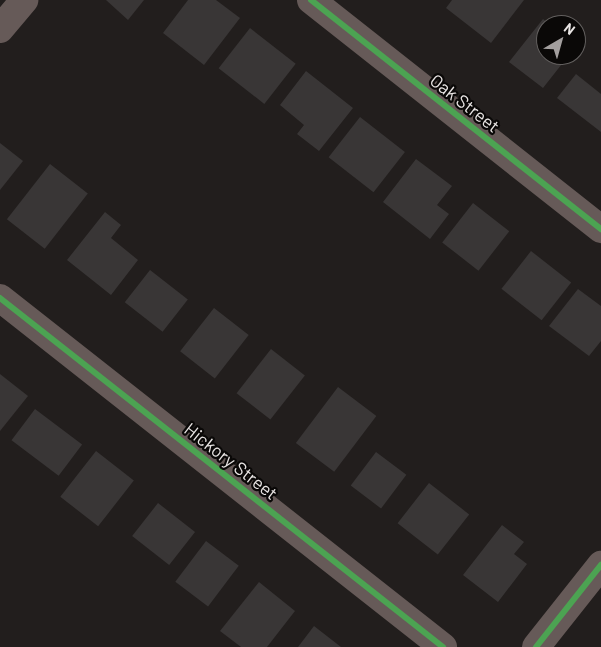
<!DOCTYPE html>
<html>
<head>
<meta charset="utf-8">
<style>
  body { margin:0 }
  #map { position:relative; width:601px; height:647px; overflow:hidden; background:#221e1d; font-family:Barlow,sans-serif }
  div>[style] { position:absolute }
  .building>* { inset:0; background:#393636; transform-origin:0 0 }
  .minor>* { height:28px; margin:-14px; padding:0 14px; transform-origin:14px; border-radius:14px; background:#665a58 }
  .cycleway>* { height:6px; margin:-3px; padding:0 3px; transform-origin:3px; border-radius:3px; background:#4ca352 }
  span { translate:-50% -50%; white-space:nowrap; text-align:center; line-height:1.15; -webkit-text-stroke:4.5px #0a0807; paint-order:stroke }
  .street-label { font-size:18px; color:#e9e5e4 }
  .north { position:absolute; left:536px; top:15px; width:50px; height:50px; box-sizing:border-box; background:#0a0807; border:1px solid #63605f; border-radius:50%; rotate:38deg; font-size:14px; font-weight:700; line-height:20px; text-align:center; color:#e9e5e4 }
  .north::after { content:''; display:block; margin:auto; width:18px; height:22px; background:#a39f9e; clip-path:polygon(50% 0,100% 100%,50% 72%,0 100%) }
</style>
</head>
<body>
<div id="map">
  <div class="building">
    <div style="clip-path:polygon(106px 0,144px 0,128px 20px)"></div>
    <div style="clip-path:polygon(188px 0,216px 0,240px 18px,204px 65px,163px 33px)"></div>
    <div style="clip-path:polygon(452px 0,524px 0,491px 43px,446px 8px)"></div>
    <div style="clip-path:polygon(543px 19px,550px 25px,546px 25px,546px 55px,569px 55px,543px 88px,509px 62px)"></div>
    <div style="left:250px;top:28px;width:58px;height:51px;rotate:38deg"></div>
    <div style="clip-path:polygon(306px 71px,353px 108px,319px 151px,297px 134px,304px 125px,280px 105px)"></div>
    <div style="clip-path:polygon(576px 74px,601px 94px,601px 132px,557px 98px)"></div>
    <div style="left:360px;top:117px;width:57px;height:51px;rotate:38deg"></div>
    <div style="clip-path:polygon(0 143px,23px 161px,0 190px)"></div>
    <div style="clip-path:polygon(416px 159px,452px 186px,437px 205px,449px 214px,430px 239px,383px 202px)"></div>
    <div style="left:50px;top:164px;width:48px;height:70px;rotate:38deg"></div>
    <div style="left:473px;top:203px;width:46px;height:50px;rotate:38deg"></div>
    <div style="clip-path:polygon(105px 212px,121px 225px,111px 238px,138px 260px,111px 295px,67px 260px)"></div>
    <div style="left:531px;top:251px;width:51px;height:48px;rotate:38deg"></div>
    <div style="left:150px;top:270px;width:48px;height:41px;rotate:38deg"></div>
    <div style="clip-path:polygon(578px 289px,601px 306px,601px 341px,589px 356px,549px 326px)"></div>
    <div style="left:214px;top:308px;width:44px;height:55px;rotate:38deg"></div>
    <div style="left:271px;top:349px;width:43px;height:56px;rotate:38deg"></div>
    <div style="clip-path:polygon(0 374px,28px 396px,0 431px)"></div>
    <div style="left:338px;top:387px;width:48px;height:70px;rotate:37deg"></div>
    <div style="left:35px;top:409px;width:59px;height:39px;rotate:37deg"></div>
    <div style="left:96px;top:451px;width:48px;height:58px;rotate:38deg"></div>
    <div style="left:376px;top:452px;width:38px;height:42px;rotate:37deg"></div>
    <div style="left:429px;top:483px;width:51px;height:51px;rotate:38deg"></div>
    <div style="left:158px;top:503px;width:47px;height:42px;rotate:38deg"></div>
    <div style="clip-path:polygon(502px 525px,524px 542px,514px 554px,527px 564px,498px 602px,463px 575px)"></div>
    <div style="left:206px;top:541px;width:41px;height:51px;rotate:37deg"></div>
    <div style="clip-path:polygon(259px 582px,295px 611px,267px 647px,241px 647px,220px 631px)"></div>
    <div style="clip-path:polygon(314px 626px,341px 647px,298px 647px)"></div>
  </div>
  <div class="minor">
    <div style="left:311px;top:0;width:370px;rotate:38.3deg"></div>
    <div style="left:0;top:29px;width:38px;rotate:-50deg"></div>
    <div style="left:0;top:298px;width:564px;rotate:38.23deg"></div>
    <div style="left:536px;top:647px;width:105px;rotate:-51.6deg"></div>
  </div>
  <div class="cycleway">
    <div style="left:311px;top:0;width:370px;rotate:38.3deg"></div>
    <div style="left:0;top:298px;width:564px;rotate:38.23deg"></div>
    <div style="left:536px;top:647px;width:105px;rotate:-51.6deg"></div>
  </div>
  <div class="street-label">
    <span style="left:465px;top:103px;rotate:38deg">Oak Street</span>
    <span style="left:231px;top:461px;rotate:38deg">Hickory Street</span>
  </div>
  <div class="north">N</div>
</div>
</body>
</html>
